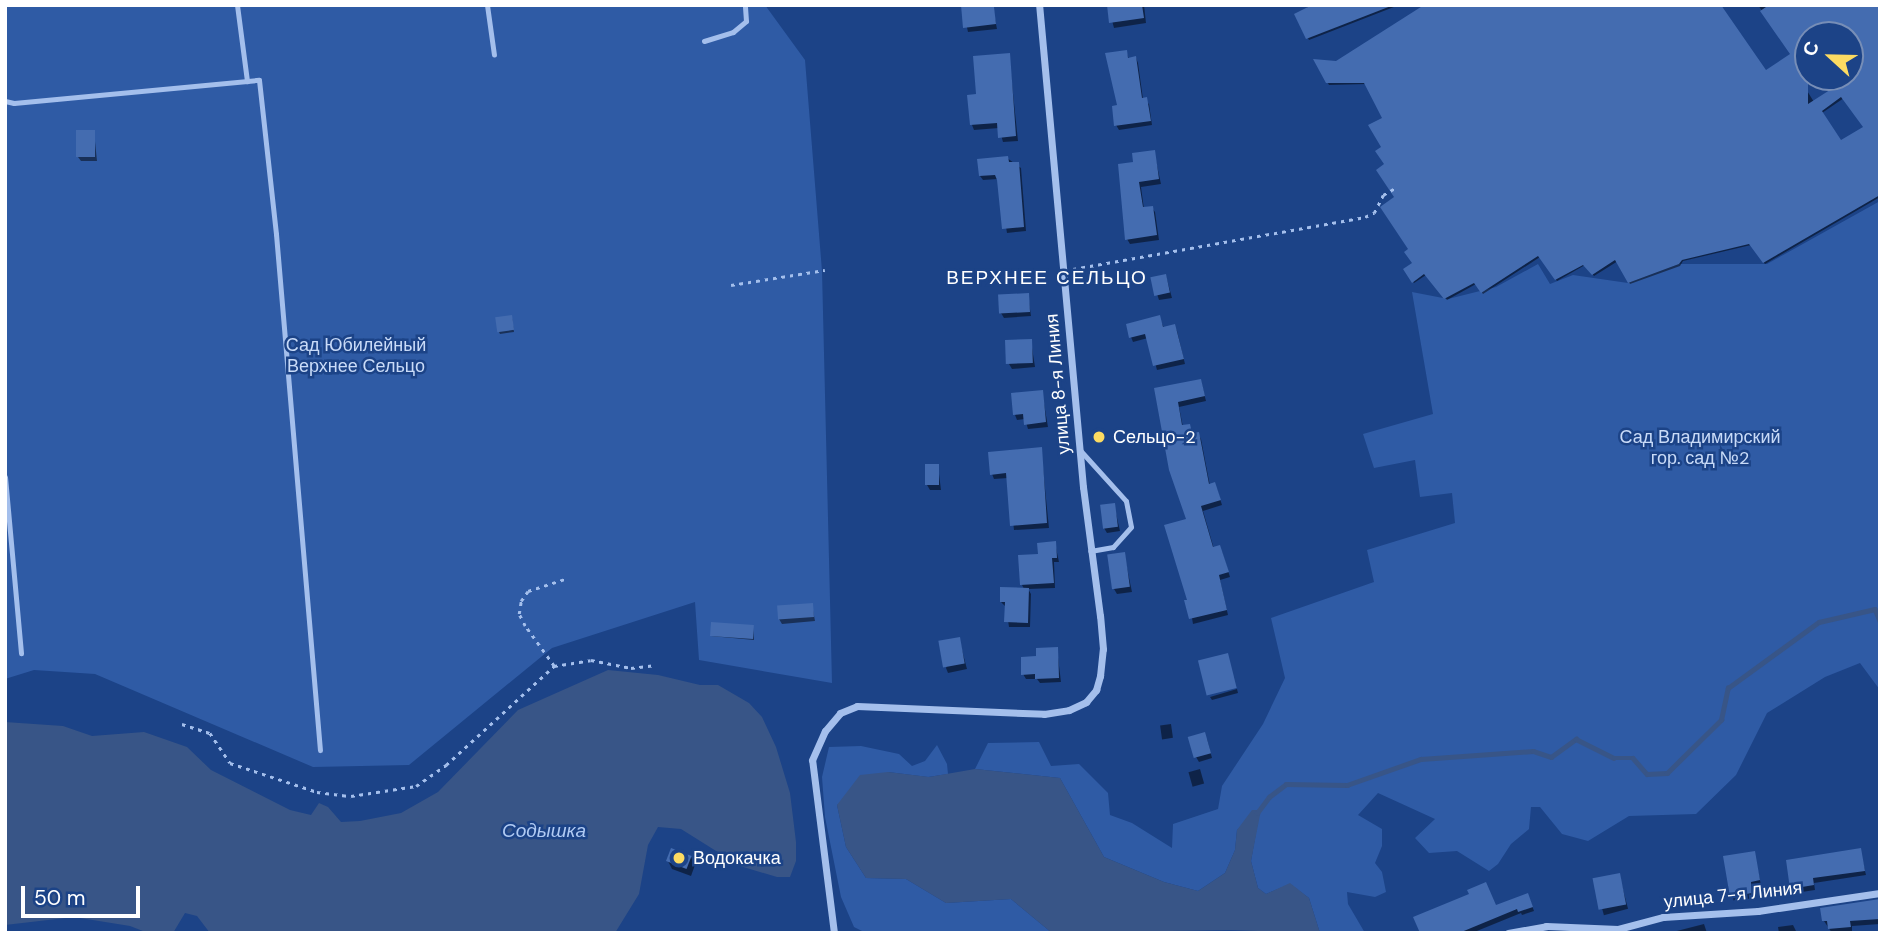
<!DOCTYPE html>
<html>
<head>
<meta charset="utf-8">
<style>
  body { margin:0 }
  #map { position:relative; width:1885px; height:938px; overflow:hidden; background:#1c4387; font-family:"DM Sans",sans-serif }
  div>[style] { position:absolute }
  .green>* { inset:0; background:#2f5ba5 }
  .water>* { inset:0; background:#385587 }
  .shadow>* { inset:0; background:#0007; transform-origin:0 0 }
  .stream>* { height:4.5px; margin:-2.25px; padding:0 2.25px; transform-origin:2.25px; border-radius:2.25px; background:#385587 }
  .building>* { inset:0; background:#446cb0; transform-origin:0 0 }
  .path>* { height:2.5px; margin-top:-1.25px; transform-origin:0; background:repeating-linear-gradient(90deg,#a4bfec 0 3.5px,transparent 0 8.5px) }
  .service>* { height:5px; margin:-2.5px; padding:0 2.5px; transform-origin:2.5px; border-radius:2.5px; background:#a4bfec }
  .minor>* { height:7px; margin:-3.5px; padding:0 3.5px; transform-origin:3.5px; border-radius:3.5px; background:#a4bfec }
  .dots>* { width:19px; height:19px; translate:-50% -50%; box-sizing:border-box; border:4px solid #1c4387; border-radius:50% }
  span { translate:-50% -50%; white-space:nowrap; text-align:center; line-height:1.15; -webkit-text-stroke:5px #1c4387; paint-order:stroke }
  .park-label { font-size:18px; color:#c9dbf8 }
  .street-label { font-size:18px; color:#fff }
  .poi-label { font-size:18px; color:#fff }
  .left { translate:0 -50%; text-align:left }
  .neighbourhood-label { font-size:19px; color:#fff; letter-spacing:2px }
  .water-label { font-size:19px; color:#b0caf3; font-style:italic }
  .frame { position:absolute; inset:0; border:7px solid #fff; pointer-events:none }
  .north { position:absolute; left:1794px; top:21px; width:70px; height:70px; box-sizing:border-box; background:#1c4387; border:2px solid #778eb7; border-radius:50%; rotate:292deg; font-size:19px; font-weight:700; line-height:28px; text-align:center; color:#fff }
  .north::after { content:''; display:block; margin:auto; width:24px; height:32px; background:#fcdb62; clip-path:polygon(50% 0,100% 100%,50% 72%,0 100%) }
  .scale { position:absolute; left:21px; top:886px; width:119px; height:32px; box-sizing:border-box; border:4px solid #fff; border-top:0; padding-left:9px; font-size:21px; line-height:24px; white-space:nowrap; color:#fff; -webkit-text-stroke:5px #1c4387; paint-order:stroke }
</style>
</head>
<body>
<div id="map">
  <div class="green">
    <div style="clip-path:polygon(5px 5px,765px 5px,805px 60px,822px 271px,832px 683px,699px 660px,695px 602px,552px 648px,409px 765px,313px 767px,95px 674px,34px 670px,5px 679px)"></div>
    <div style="clip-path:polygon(1880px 201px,1880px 690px,1860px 663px,1825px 677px,1767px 713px,1736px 775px,1696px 814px,1629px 816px,1588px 841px,1562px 834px,1540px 807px,1531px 807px,1529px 829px,1511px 844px,1498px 864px,1489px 871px,1457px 851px,1429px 853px,1415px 838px,1435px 819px,1378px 793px,1358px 815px,1382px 829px,1382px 846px,1375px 863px,1382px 872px,1386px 892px,1375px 897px,1347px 892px,1348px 904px,1365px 933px,1320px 933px,1309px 898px,1290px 884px,1266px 894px,1258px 888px,1251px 861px,1260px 810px,1237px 830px,1235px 850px,1225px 873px,1198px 891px,1164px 882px,1104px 857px,1060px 778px,975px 769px,988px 743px,1039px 742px,1051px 766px,1079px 764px,1108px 793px,1110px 815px,1132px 823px,1172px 848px,1173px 824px,1218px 809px,1222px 786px,1263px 724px,1285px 678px,1271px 618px,1374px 582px,1367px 550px,1455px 523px,1452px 493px,1420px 497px,1415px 460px,1374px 468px,1363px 434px,1433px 414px,1412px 292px,1448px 299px,1496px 287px,1538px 264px,1550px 284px,1573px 275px,1628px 283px,1679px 264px,1767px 264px)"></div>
    <div style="clip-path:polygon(937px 745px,947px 764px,948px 774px,928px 777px,888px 772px,837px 805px,846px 847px,866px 878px,906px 879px,946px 903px,1011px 899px,1052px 933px,866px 933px,854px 927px,841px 897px,825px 817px,822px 777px,829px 747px,861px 746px,899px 754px,912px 766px,925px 761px)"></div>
  </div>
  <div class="water">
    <div style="clip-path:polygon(608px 670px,658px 675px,700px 685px,718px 685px,749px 703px,762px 717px,776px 747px,790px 793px,796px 842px,796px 861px,790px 877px,777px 877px,740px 866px,681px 829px,658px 827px,648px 845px,639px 894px,615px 933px,210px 933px,197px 916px,185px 913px,173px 933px,148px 933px,130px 926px,74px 917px,5px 925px,5px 722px,63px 726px,92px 736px,144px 732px,187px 747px,211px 770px,290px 810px,311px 815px,319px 803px,328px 807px,341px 822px,360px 821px,401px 813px,438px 792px,518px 710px)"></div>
    <div style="clip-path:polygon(975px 769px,1060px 778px,1104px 857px,1164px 882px,1198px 891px,1225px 873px,1235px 850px,1237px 830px,1252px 810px,1261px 810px,1251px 861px,1258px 888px,1266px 894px,1290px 883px,1309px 898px,1320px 933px,1230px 930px,1052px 933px,1011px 899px,946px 903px,906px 879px,866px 878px,846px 847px,837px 805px,860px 775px,888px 772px,929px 777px)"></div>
  </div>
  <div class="shadow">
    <div style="clip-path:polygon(962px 5px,985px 5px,986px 10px,993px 9px,997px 29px,968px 32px)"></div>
    <div style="clip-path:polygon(1108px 5px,1144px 5px,1146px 23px,1114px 28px)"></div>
    <div style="clip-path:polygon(1306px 5px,1399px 5px,1309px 40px,1296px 15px,1308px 9px)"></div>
    <div style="clip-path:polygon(1758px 5px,1880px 5px,1850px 50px,1850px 35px,1808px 35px,1808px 76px,1801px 81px,1814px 102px,1880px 55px,1844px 98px,1822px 113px,1841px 143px,1880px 116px,1880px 197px,1765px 264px,1751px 245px,1683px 261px,1680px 266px,1630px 284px,1618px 261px,1594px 276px,1585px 265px,1557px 281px,1540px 257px,1483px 294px,1476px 284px,1447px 300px,1426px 275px,1414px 283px,1405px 270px,1414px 264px,1387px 165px,1384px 118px,1367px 84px,1329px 85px,1316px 61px,1765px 72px,1792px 55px)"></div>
    <div style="clip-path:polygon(1126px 52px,1129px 59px,1136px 58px,1138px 63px,1143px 99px,1149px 104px,1152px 125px,1119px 130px,1116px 125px)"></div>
    <div style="clip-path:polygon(1009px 55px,1018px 141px,1003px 142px,999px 128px,974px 130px,972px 125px,978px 95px)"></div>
    <div style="clip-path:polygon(94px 132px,97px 161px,81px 161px,78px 157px)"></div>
    <div style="clip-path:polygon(1154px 152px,1161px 184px,1141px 187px,1144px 209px,1152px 208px,1155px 212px,1159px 240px,1130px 244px,1127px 239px,1135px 164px)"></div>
    <div style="clip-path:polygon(1007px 158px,1021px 168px,1026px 231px,1007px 233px,998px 179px,983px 180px,980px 176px)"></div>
    <div style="clip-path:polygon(1166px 276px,1172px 298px,1159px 300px,1152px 279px)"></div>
    <div style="clip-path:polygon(1028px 295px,1031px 316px,1004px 318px,1001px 313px)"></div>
    <div style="clip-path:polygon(1159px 317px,1164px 328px,1174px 326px,1177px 331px,1185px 364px,1157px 370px,1148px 338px,1133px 342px,1131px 337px)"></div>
    <div style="clip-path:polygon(512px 318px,514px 332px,500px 334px,499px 332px)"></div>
    <div style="clip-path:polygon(1031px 341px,1035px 367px,1012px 369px,1009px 364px)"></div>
    <div style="clip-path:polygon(1201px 381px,1206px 401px,1179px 407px,1183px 427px,1189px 426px,1193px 435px,1198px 434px,1201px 439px,1210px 486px,1217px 489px,1222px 505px,1203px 511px,1214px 549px,1222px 552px,1230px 577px,1220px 580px,1228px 615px,1193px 624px,1189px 601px,1188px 520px,1156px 390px)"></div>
    <div style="clip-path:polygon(1042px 392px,1048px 427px,1028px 429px,1025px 419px,1017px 420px,1015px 415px)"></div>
    <div style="clip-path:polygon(1041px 449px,1049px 528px,1014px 530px,1008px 478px,994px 479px,992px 474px)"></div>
    <div style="clip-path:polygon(938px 466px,941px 490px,930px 490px,927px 485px)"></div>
    <div style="clip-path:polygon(1114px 505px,1120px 531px,1107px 533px,1104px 528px)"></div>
    <div style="clip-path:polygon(1055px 543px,1059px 562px,1054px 562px,1055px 588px,1028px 589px,1031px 594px,1030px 627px,1009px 627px,1006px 607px,1001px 602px,1024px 589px,1022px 585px,1040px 555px)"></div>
    <div style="clip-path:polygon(1124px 554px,1132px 592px,1117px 594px,1114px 589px)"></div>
    <div style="clip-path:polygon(812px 605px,815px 621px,782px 624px,779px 619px)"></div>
    <div style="clip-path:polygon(753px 627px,754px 640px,711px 636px)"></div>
    <div style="clip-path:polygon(959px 639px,967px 669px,948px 673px,946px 668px)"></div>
    <div style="clip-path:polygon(1057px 649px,1061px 682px,1040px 683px,1037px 679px,1026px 679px,1023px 674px,1038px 658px)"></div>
    <div style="clip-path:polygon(1237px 689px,1238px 693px,1212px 700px,1210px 697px)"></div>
    <div style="left:1171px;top:724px;width:14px;height:11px;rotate:82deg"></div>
    <div style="clip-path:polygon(1207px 739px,1212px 758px,1199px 762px,1196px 757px)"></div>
    <div style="left:1200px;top:769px;width:15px;height:12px;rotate:74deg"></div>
    <div style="clip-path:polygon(1860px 850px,1866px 875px,1814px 883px,1815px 890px,1795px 893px,1792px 888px)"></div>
    <div style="clip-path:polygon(1754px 853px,1761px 885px,1752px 887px,1754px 898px,1734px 901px,1732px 896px)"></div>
    <div style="clip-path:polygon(691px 857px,695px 865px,691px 876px,672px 869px,668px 861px)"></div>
    <div style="left:1619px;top:875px;width:35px;height:25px;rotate:75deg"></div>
    <div style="clip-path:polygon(1471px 895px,1496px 907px,1530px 900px,1534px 911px,1522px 915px,1521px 913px,1472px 933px,1422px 933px)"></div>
    <div style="clip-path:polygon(1880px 899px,1880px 924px,1852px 926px,1852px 932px,1832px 933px,1824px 921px)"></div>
    <div style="clip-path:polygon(1704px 924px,1707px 933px,1669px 933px)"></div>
    <div style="clip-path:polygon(1793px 925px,1797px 933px,1779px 933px,1778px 927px)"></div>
  </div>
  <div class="stream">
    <div style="left:1257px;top:813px;width:20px;rotate:-53deg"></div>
    <div style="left:1269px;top:797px;width:21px;rotate:-37deg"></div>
    <div style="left:1286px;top:784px;width:61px;rotate:0.9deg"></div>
    <div style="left:1347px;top:785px;width:78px;rotate:-19.4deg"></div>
    <div style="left:1421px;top:759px;width:112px;rotate:-4.1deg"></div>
    <div style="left:1533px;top:751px;width:19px;rotate:18deg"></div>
    <div style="left:1551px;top:757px;width:31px;rotate:-36deg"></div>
    <div style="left:1576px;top:739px;width:42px;rotate:26.6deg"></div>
    <div style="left:1614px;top:758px;width:19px"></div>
    <div style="left:1633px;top:758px;width:21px;rotate:49deg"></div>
    <div style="left:1647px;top:774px;width:20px;rotate:-3deg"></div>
    <div style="left:1667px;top:773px;width:76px;rotate:-44.5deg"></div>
    <div style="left:1721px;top:720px;width:33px;rotate:-78deg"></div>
    <div style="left:1728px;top:688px;width:112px;rotate:-36deg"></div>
    <div style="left:1819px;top:622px;width:57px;rotate:-13.1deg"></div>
    <div style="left:1875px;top:609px;width:13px;rotate:67deg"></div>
  </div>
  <div class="building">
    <div style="clip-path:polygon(961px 5px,994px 7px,996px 24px,963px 28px)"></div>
    <div style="clip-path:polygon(1107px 5px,1142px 5px,1144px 18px,1109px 23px)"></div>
    <div style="clip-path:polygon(1312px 5px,1391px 5px,1391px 6px,1306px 39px,1294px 14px)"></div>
    <div style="clip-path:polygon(evenodd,1424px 5px,1721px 5px,1766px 70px,1790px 54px,1760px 11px,1769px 5px,1880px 5px,1880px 195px,1763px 263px,1749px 244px,1682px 260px,1679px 264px,1628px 283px,1615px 260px,1592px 275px,1583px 265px,1555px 280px,1538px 256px,1481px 293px,1474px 283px,1444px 299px,1424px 274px,1412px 283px,1403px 269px,1412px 263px,1404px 252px,1408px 249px,1380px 207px,1394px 197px,1376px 170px,1384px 164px,1375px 151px,1381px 147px,1368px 125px,1382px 118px,1364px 83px,1326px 83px,1313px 59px,1336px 61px,1424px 5px,1808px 35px,1850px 35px,1850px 77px,1808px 104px,1808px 35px,1424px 5px,1841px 97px,1863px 127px,1841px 140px,1822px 111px,1841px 97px)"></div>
    <div style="clip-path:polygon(1127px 50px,1128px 58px,1136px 56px,1142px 98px,1147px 97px,1151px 121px,1114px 126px,1112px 106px,1117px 105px,1105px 53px)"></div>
    <div style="clip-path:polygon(1010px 53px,1016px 136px,998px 138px,997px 123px,970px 125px,967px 95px,976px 94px,973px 56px)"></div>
    <div style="left:76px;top:130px;width:19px;height:27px"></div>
    <div style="clip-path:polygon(1155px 150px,1159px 179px,1139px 182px,1143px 207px,1153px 206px,1157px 235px,1125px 240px,1118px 164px,1133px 162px,1132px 153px)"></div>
    <div style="clip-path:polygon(1008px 156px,1009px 162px,1019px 162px,1024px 227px,1002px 229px,997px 180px,995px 175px,979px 176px,977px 159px)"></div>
    <div style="left:1166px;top:274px;width:19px;height:16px;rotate:78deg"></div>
    <div style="left:1029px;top:293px;width:19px;height:31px;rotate:87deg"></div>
    <div style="left:512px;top:315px;width:15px;height:17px;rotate:82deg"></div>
    <div style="clip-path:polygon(1160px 315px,1163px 327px,1175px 324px,1184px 359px,1153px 366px,1145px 334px,1129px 338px,1126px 324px)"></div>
    <div style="left:1032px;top:339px;width:24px;height:27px;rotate:88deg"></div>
    <div style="clip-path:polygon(1201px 379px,1205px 396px,1178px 402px,1182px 425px,1190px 424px,1192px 433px,1199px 432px,1209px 484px,1215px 482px,1221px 500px,1201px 506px,1213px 547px,1220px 545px,1229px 572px,1219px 575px,1227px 610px,1189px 619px,1184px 600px,1187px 600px,1164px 525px,1186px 519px,1169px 470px,1154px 388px)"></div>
    <div style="clip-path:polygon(1043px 390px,1046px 422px,1024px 425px,1023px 414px,1013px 415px,1011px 393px)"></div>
    <div style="clip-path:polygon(1042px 447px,1047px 523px,1010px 526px,1006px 473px,990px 475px,988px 452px)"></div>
    <div style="left:925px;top:464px;width:14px;height:21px"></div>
    <div style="left:1115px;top:503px;width:24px;height:15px;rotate:83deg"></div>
    <div style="clip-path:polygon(1056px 541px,1057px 558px,1052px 558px,1054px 583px,1020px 585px,1018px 555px,1038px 554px,1037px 543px)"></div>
    <div style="left:1125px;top:552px;width:35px;height:18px;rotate:82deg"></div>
    <div style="clip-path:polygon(1000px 587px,1029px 588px,1028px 623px,1004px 622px,1005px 602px,1000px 602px)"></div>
    <div style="left:813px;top:603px;width:14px;height:36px;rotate:86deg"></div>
    <div style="left:711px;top:622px;width:43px;height:14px;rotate:4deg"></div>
    <div style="left:960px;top:637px;width:27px;height:22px;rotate:80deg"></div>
    <div style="clip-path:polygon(1058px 647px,1059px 678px,1035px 679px,1035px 674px,1021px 675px,1021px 657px,1036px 656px,1036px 648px)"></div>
    <div style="left:1228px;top:653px;width:36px;height:31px;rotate:76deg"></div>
    <div style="left:1205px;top:732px;width:22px;height:18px;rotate:74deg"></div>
    <div style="left:671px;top:848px;width:22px;height:14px;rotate:21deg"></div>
    <div style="clip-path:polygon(1861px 848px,1865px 871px,1813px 878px,1814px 885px,1790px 889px,1786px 860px)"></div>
    <div style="clip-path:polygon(1755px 851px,1760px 880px,1751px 882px,1752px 893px,1730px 897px,1723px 856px)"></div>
    <div style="left:1620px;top:873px;width:32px;height:28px;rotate:79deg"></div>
    <div style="clip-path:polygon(1486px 882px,1496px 905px,1528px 893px,1533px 907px,1518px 912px,1517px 909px,1459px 933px,1420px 933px,1413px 917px,1469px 894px,1467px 890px)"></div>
    <div style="clip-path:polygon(1880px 899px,1880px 919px,1850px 921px,1851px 927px,1828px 929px,1827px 921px,1822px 921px,1820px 908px)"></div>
  </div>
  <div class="path">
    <div style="left:1073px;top:269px;width:297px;rotate:-10.1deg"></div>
    <div style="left:1365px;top:217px;width:10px;rotate:-24deg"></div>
    <div style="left:1374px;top:213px;width:20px;rotate:-63deg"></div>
    <div style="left:1383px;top:195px;width:14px;rotate:-30deg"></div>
    <div style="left:731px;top:285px;width:95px;rotate:-9.1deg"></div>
    <div style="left:554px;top:666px;width:49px;rotate:-125.9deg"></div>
    <div style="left:525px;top:626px;width:13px;rotate:-117deg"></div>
    <div style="left:519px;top:614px;width:13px;rotate:-81deg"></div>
    <div style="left:521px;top:601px;width:12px;rotate:-55deg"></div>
    <div style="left:528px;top:591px;width:40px;rotate:-18deg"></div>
    <div style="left:182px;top:724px;width:29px;rotate:18deg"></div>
    <div style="left:210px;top:733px;width:36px;rotate:56deg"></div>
    <div style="left:230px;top:763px;width:92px;rotate:18.4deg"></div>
    <div style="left:317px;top:792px;width:34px;rotate:7deg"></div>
    <div style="left:351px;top:796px;width:66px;rotate:-8.7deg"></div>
    <div style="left:416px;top:786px;width:37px;rotate:-35deg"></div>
    <div style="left:446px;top:765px;width:147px;rotate:-42.5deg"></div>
    <div style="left:554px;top:666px;width:37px;rotate:-9deg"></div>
    <div style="left:591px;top:660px;width:41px;rotate:11.3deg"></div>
    <div style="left:631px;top:668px;width:23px;rotate:-7deg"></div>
  </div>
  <div class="service">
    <div style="left:237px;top:5px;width:77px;rotate:82.5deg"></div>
    <div style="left:487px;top:5px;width:50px;rotate:82deg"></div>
    <div style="left:704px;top:41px;width:30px;rotate:-17deg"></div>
    <div style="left:733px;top:32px;width:17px;rotate:-40deg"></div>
    <div style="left:746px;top:21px;width:16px;rotate:-94deg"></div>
    <div style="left:5px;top:101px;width:9px;rotate:13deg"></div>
    <div style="left:14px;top:103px;width:246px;rotate:-5.4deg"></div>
    <div style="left:259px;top:80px;width:155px;rotate:83.7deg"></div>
    <div style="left:276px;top:234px;width:518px;rotate:85.13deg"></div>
    <div style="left:1079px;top:449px;width:70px;rotate:47.9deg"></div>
    <div style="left:1126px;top:501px;width:26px;rotate:79deg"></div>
    <div style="left:1131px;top:527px;width:27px;rotate:132deg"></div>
    <div style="left:1113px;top:547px;width:23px;rotate:170deg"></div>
    <div style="left:5px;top:477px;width:177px;rotate:84.8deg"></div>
  </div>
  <div class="minor">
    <div style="left:834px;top:933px;width:174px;rotate:-97.2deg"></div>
    <div style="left:812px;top:760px;width:32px;rotate:-66deg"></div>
    <div style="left:825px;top:731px;width:23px;rotate:-50deg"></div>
    <div style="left:840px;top:713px;width:18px;rotate:-22deg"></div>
    <div style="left:857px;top:706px;width:187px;rotate:2.4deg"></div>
    <div style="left:1044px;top:714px;width:25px;rotate:-9deg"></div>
    <div style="left:1069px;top:710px;width:19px;rotate:-25deg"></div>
    <div style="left:1086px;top:702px;width:16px;rotate:-50deg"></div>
    <div style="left:1096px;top:690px;width:15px;rotate:-74deg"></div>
    <div style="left:1100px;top:676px;width:27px;rotate:-84deg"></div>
    <div style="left:1103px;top:649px;width:33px;rotate:-95deg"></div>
    <div style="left:1100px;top:616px;width:130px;rotate:-97.5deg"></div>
    <div style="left:1083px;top:487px;width:484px;rotate:-95.2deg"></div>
    <div style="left:1508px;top:933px;width:39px;rotate:-10deg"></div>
    <div style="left:1546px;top:926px;width:72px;rotate:2.4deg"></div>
    <div style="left:1618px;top:929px;width:47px;rotate:-14.9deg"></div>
    <div style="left:1663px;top:917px;width:95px;rotate:-3.6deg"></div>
    <div style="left:1758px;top:911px;width:123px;rotate:-8.4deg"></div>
  </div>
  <div class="dots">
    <div style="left:1099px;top:437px;background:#fcdb62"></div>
    <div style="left:679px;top:858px;background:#fcdb62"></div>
  </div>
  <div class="park-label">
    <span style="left:356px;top:356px">Сад Юбилейный<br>Верхнее Сельцо</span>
    <span style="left:1700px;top:448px">Сад Владимирский<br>гор. сад №2</span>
  </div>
  <div class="street-label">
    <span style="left:1058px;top:384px;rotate:-95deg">улица 8-я Линия</span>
    <span style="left:1733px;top:895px;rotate:-6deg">улица 7-я Линия</span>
  </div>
  <div class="poi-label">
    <span class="left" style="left:1113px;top:437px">Сельцо-2</span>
    <span class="left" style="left:693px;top:858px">Водокачка</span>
  </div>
  <div class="neighbourhood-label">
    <span style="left:1047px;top:278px">ВЕРХНЕЕ СЕЛЬЦО</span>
  </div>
  <div class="water-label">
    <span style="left:544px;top:831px">Содышка</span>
  </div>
  <div class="frame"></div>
  <div class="north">С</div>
  <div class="scale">50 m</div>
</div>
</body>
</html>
